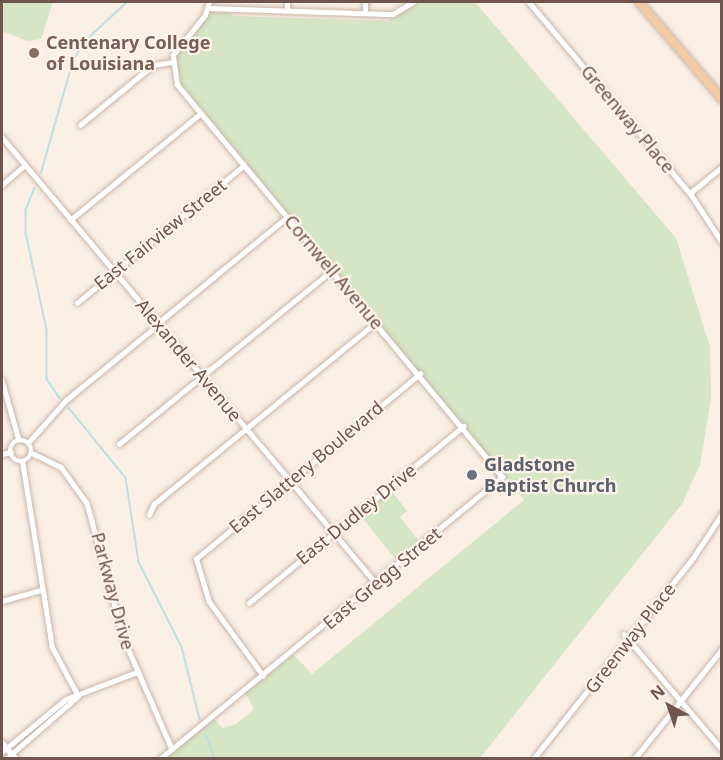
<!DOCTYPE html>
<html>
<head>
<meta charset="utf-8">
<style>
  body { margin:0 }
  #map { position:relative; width:723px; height:760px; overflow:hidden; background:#faefe5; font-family:"Noto Sans",sans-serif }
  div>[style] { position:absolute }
  .green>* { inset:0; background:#d6e5c5 }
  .stream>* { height:1.5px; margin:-0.75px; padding:0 0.75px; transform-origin:0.75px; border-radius:0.75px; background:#bbe0e1 }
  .roads { filter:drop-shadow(0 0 2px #c9b6ac) drop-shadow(0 0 2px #c9b6ac) }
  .minor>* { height:4.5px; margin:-2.25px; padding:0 2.25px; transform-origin:2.25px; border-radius:2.25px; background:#fff }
  .minor>.ring { margin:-2.25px; padding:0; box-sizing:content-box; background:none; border:4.5px solid #fff; border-radius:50% }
  .tertiary>* { height:6px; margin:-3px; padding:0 3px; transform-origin:3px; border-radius:3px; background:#fff }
  .primary>* { height:8px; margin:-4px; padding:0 4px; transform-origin:4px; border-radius:4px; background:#f2cba4 }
  .dots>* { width:16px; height:16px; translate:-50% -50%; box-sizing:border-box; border:3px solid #fdf3ea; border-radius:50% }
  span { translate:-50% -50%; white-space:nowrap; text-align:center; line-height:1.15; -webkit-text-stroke:4.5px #fdf3ea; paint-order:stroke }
  .education-label { font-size:18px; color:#785e54; font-weight:700 }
  .left { translate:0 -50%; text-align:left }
  .street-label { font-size:18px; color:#6f554d }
  .worship-label { font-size:18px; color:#5b616d; font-weight:700 }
  .frame { position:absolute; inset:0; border:3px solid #6f554d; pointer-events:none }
  .north { position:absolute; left:639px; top:676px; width:60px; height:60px; -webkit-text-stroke:4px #fdf3ea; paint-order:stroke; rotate:320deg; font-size:16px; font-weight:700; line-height:24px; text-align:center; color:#6f554d }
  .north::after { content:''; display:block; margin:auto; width:21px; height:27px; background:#6f554d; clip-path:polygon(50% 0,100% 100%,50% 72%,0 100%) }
</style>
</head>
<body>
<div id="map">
  <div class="green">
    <div style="clip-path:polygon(2px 2px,53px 2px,41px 39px,28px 41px,2px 31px)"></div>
    <div style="clip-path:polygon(420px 2px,475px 2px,676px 238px,710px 347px,711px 399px,700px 465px,682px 504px,480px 758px,165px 758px,214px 719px,223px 728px,236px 724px,254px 709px,245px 693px,293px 654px,312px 674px,524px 500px,173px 74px,176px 49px,208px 8px,229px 9px,233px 16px,388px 21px)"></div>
    <div style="clip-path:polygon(391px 490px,407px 511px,400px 517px,418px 540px,395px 559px,360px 515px)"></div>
  </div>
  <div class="stream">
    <div style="left:41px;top:173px;width:116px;rotate:-74.1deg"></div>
    <div style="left:73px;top:61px;width:22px;rotate:-60deg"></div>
    <div style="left:84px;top:42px;width:59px;rotate:-42.9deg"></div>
    <div style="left:35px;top:188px;width:24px;rotate:112deg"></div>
    <div style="left:26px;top:210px;width:23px;rotate:90deg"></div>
    <div style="left:26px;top:233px;width:99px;rotate:77.8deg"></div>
    <div style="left:47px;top:330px;width:49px;rotate:90deg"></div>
    <div style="left:47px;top:379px;width:23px;rotate:56deg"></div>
    <div style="left:69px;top:408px;width:90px;rotate:50.8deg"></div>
    <div style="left:126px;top:478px;width:85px;rotate:81.2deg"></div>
    <div style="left:139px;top:562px;width:95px;rotate:63.2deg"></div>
    <div style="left:182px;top:647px;width:74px;rotate:76deg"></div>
    <div style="left:206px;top:734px;width:26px;rotate:69deg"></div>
  </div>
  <div class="roads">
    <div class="minor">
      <div style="left:529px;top:2px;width:250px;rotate:49.9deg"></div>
      <div style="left:690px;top:193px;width:59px;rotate:56.9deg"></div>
      <div style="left:208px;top:8px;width:185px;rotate:1.9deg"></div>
      <div style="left:393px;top:14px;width:23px;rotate:-31deg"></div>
      <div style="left:287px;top:11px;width:9px;rotate:-90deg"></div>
      <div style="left:365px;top:13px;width:11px;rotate:-90deg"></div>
      <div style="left:80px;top:125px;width:94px;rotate:-39.4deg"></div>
      <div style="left:153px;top:65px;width:18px;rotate:-9deg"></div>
      <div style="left:2px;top:137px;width:582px;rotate:50.02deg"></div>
      <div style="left:2px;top:185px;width:30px;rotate:-41deg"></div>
      <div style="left:690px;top:193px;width:41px;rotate:-39.1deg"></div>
      <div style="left:70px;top:220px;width:169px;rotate:-39.2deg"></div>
      <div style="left:77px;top:303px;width:215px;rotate:-39.5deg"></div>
      <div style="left:158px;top:323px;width:167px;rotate:-39.4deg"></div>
      <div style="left:2px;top:380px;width:62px;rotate:74.2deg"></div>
      <div class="ring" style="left:10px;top:440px;width:17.5px;height:17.5px"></div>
      <div style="left:28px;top:443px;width:57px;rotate:-48.5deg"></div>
      <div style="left:66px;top:400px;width:120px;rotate:-39.3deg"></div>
      <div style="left:119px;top:444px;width:275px;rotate:-39.2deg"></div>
      <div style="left:32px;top:453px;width:32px;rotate:26deg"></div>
      <div style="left:61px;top:467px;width:44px;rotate:54.2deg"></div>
      <div style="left:87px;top:503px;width:141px;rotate:74.8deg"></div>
      <div style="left:124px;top:639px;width:120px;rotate:66.4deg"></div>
      <div style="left:2px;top:454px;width:9px;rotate:-13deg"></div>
      <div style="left:149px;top:515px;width:12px;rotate:-66deg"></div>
      <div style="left:154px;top:504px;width:287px;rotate:-39.3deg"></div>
      <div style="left:2px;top:601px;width:41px;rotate:-15.8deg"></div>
      <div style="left:249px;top:603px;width:278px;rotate:-39.5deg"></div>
      <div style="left:624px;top:634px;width:151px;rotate:49.6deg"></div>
      <div style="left:263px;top:676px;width:92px;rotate:-126.1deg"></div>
      <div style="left:209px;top:602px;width:45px;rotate:-106.8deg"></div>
      <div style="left:196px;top:559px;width:291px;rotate:-39.6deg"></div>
      <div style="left:2px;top:752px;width:83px;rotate:-39.6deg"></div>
      <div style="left:66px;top:699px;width:76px;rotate:-20.8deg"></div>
      <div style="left:7px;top:758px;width:94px;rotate:-41.1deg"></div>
      <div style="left:78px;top:696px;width:55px;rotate:-118.4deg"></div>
      <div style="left:52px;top:648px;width:189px;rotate:-99.1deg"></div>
      <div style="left:161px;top:758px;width:442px;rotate:-39.5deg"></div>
      <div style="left:502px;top:477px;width:509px;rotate:-129.66deg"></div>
      <div style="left:177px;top:85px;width:30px;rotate:-98deg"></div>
      <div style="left:173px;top:55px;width:51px;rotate:-51.3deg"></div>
      <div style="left:205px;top:15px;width:14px;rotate:-73deg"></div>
      <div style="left:534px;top:758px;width:256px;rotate:-51.5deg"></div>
      <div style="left:693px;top:558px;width:53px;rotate:-56.6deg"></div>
      <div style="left:635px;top:758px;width:139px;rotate:-51.4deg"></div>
    </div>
    <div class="tertiary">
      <div style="left:2px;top:743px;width:20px;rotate:49deg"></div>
    </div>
    <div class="primary">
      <div style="left:639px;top:2px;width:128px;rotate:49.4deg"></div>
    </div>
  </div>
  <div class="dots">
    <div style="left:34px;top:53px;background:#8d6e63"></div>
    <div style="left:472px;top:475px;background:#6b7280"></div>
  </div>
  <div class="education-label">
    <span class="left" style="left:46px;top:53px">Centenary College<br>of Louisiana</span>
  </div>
  <div class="street-label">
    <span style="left:628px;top:119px;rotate:50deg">Greenway Place</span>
    <span style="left:160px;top:234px;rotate:-39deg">East Fairview Street</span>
    <span style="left:334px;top:272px;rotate:50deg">Cornwell Avenue</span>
    <span style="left:189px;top:360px;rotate:50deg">Alexander Avenue</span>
    <span style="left:306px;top:467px;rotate:-40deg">East Slattery Boulevard</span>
    <span style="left:356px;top:514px;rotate:-39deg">East Dudley Drive</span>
    <span style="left:382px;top:578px;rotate:-40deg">East Gregg Street</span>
    <span style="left:113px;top:591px;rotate:75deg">Parkway Drive</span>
    <span style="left:630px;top:638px;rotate:-52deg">Greenway Place</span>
  </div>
  <div class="worship-label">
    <span class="left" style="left:484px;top:475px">Gladstone<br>Baptist Church</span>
  </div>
  <div class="frame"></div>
  <div class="north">N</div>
</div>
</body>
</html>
